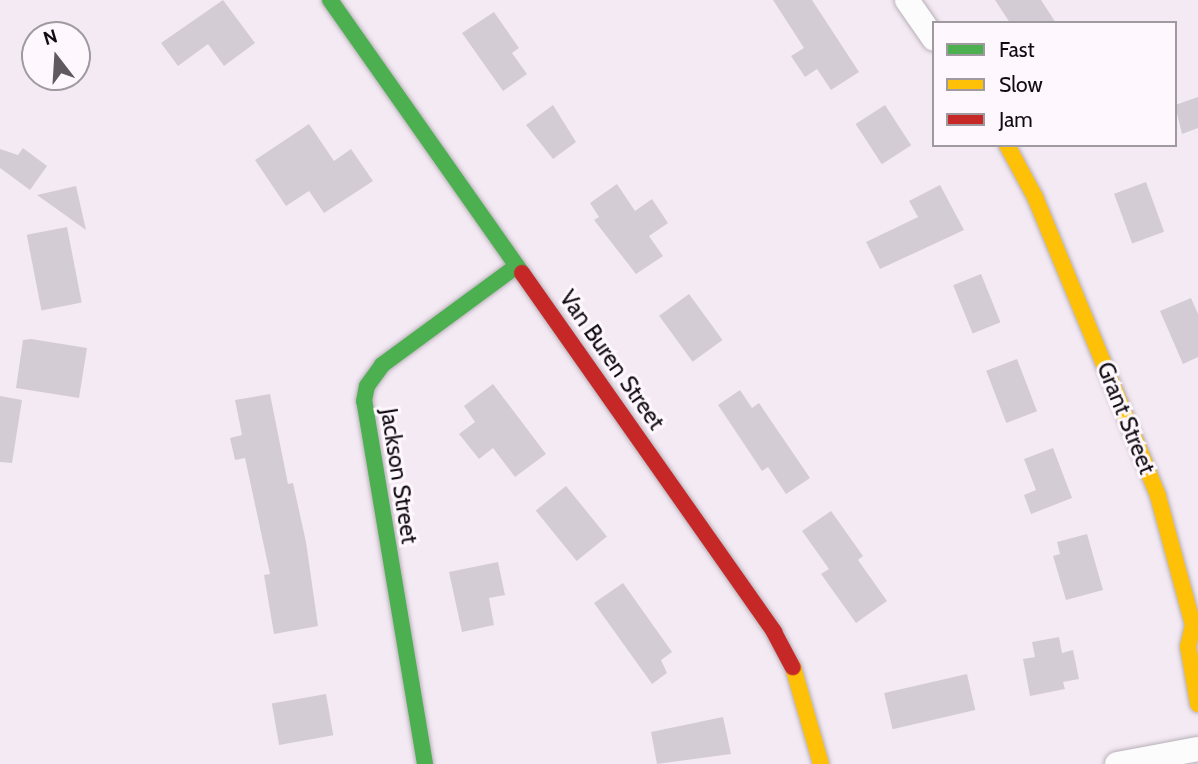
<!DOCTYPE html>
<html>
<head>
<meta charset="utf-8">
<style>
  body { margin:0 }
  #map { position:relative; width:1198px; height:764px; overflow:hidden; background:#f4eaf4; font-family:Cabin,sans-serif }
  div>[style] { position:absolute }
  .building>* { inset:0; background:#d4ccd4; transform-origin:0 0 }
  .roads { filter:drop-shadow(0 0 2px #b7b0b7) drop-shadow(0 0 2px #b7b0b7) }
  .street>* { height:24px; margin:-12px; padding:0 12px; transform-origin:12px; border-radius:12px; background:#fdfcfd }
  .fast>* { height:16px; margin:-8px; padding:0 8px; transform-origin:8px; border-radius:8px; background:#4caf50 }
  .slow>* { height:16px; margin:-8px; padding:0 8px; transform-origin:8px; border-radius:8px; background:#ffc107 }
  .jam>* { height:16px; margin:-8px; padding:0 8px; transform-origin:8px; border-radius:8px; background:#c62828 }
  span { translate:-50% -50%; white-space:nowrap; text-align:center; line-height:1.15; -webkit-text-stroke:6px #fef8fe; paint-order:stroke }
  .street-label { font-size:23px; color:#110c11 }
  .legend { position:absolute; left:932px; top:21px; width:245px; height:126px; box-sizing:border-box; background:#fef8fe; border:2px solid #9f9a9f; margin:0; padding:9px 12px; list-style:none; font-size:21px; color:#110c11 }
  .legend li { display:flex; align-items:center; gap:14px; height:35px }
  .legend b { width:35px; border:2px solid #9f9a9f }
  .north { position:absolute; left:21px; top:21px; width:70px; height:70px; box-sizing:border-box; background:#fef8fe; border:2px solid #9f9a9f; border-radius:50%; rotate:343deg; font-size:19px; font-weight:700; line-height:28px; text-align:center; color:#110c11 }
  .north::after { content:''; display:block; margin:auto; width:24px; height:32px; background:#605a60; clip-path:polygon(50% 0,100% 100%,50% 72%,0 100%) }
</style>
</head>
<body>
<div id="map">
  <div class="building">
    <div style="clip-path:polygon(223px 0,255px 43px,224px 66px,208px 44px,178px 66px,161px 43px)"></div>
    <div style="clip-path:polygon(773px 0,812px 0,859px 72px,831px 90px,817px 69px,805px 77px,791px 56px,804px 48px)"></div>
    <div style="clip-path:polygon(995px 0,1041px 0,1056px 23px,1010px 23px)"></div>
    <div style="clip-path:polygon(494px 12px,519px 48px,512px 53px,527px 74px,503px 91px,462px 33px)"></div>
    <div style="clip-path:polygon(1198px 97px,1198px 128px,1182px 134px,1175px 105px)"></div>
    <div style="clip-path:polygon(553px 105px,576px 142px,553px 159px,526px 125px)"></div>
    <div style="left:885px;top:105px;width:48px;height:35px;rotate:57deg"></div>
    <div style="clip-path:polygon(309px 124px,334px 161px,351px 149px,373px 181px,324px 213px,309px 191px,286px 206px,255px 160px)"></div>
    <div style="clip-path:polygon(23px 148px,47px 166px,30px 190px,0 168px,0 149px,18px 155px)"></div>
    <div style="left:1146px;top:182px;width:53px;height:34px;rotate:70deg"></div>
    <div style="clip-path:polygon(617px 184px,635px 211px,652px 199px,668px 223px,649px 236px,663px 256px,636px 274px,594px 220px,599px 217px,590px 203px)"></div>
    <div style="clip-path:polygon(940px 185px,964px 230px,880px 269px,866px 242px,918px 217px,909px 201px)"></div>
    <div style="clip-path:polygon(76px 186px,86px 230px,37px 195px)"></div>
    <div style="left:67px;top:227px;width:77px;height:41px;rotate:79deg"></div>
    <div style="left:981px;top:274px;width:52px;height:30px;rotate:68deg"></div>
    <div style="left:689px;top:294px;width:57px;height:37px;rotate:54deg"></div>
    <div style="clip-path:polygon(1191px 298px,1198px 314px,1198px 357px,1183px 364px,1160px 311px)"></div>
    <div style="clip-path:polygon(31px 339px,87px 348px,79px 398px,16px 388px,23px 340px)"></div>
    <div style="left:1017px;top:359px;width:56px;height:33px;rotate:69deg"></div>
    <div style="clip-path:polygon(493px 384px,546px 454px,515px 477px,493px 448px,479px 459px,459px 434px,475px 422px,464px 406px)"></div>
    <div style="clip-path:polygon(740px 390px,752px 408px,759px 403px,810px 478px,786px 494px,768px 467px,762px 471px,718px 405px)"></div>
    <div style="clip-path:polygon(270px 394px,288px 484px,293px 483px,306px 542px,318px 626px,274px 634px,264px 575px,270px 574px,245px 458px,235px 460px,230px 438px,242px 435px,235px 400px)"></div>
    <div style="clip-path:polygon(0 396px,22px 400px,12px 463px,0 462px)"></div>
    <div style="clip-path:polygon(1053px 448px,1072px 498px,1031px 514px,1024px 495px,1036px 490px,1024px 459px)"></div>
    <div style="left:566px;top:486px;width:65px;height:39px;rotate:51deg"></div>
    <div style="clip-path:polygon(831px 511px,863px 556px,858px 560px,887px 601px,856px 623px,821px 574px,829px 569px,802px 531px)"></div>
    <div style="clip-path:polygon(1087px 534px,1103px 590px,1066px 600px,1053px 556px,1060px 554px,1057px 542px)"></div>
    <div style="clip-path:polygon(498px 562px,505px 595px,489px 598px,494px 625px,462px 632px,449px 572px)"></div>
    <div style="clip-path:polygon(623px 583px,672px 652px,661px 660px,667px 673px,652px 684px,594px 603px)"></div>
    <div style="clip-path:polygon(1059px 637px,1062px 653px,1073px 650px,1079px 679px,1063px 682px,1065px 689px,1030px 696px,1023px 659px,1035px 657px,1032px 642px)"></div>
    <div style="left:967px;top:674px;width:37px;height:85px;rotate:77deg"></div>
    <div style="left:326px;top:694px;width:42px;height:55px;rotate:80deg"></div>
    <div style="clip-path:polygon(723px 717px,731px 754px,657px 764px,651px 732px)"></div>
  </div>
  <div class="roads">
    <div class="street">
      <div style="left:907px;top:0;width:47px;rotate:55.3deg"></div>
      <div style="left:1117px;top:764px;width:82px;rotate:-10.5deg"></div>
    </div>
    <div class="fast">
      <div style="left:330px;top:0;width:334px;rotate:54.9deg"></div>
      <div style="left:425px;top:764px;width:368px;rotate:-99.5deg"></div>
      <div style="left:364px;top:401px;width:15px;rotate:-79deg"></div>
      <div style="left:367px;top:386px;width:26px;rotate:-54deg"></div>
      <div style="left:382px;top:365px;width:167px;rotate:-36.3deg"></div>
    </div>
    <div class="slow">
      <div style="left:1007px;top:145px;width:59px;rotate:61.7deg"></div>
      <div style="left:1035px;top:197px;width:323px;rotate:67.6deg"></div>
      <div style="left:1158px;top:496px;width:134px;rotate:74.8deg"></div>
      <div style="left:1193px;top:625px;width:22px;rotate:103deg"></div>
      <div style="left:1188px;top:646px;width:59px;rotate:80.2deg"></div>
      <div style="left:793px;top:667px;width:101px;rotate:73.9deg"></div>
    </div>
    <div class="jam">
      <div style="left:522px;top:273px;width:439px;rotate:54.9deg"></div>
      <div style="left:774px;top:632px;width:40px;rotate:62deg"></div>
    </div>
  </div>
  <div class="street-label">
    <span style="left:612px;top:360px;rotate:55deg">Van Buren Street</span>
    <span style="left:1126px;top:418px;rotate:68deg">Grant Street</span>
    <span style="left:399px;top:476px;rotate:81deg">Jackson Street</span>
  </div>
  <ul class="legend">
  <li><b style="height:9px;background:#4caf50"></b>Fast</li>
  <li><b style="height:9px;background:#ffc107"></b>Slow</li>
  <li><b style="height:9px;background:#c62828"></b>Jam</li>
  </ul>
  <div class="north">N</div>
</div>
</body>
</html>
